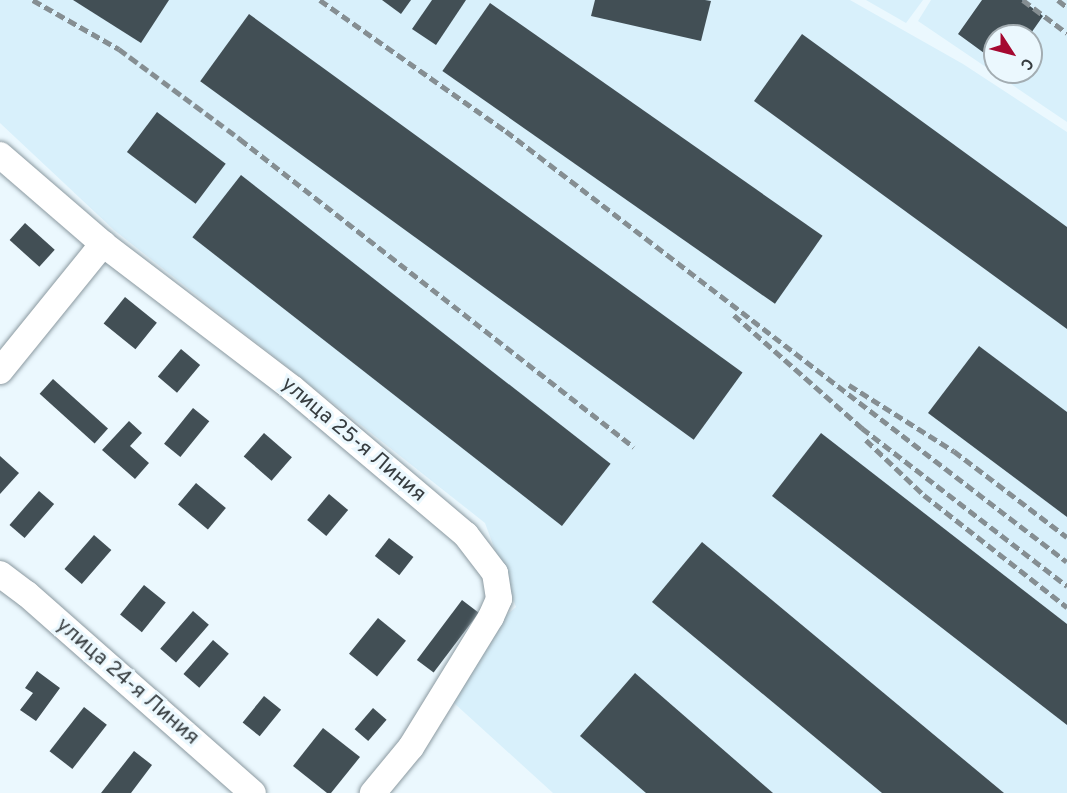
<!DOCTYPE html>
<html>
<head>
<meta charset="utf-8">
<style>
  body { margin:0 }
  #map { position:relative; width:1067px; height:793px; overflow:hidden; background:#ebf8fe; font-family:Overpass,sans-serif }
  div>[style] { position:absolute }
  .built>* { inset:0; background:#d8f0fb }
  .building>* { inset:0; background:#424f55; transform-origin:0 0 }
  .roads { filter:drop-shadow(0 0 2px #8b99a0) drop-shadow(0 0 2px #8b99a0) }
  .street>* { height:26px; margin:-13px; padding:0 13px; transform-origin:13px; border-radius:13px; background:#fff }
  .rail>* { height:4.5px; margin-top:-2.25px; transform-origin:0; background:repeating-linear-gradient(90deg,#858e92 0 9px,transparent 0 13.5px) }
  span { translate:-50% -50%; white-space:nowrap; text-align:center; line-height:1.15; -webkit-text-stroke:6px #ebf8fe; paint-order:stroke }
  .street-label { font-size:21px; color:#373d40 }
  .north { position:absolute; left:983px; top:24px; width:60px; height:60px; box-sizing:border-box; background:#ebf8fe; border:2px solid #a3adb2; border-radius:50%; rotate:126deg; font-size:16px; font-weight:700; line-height:24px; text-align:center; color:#373d40 }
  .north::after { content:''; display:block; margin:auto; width:21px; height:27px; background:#a50931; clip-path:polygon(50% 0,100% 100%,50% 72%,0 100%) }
</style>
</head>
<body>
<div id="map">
  <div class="built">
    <div style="clip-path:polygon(0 0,850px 0,963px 64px,1067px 132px,1067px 793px,553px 793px,454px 703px,483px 635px,516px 607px,485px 523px,114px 230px,0 123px)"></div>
    <div style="clip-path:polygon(866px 0,923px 0,906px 23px)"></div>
    <div style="clip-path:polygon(evenodd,931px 0,1067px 0,1067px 122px,918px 21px,931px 0,995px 36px,1031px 36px,1031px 72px,995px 72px,995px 36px)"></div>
  </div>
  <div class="building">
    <div style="clip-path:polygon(73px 0,169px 0,141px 43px)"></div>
    <div style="clip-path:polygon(382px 0,411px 0,401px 14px)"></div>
    <div style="clip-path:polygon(432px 0,466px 0,436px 45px,412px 29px)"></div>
    <div style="clip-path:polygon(595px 0,705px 0,711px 1px,701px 41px,591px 16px)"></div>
    <div style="clip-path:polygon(982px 0,1022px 0,1043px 16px,1029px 36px,995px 36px,995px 61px,958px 34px)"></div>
    <div style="left:490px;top:3px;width:406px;height:83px;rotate:35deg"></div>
    <div style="left:249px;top:14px;width:610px;height:83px;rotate:36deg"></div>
    <div style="clip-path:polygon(802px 34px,1067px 227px,1067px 329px,754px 101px)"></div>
    <div style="left:157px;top:112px;width:86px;height:50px;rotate:37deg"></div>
    <div style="left:241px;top:175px;width:469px;height:79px;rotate:38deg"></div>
    <div style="left:25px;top:223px;width:40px;height:23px;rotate:42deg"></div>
    <div style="left:125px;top:297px;width:41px;height:34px;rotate:39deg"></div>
    <div style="clip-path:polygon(979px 346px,1067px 412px,1067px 517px,928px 413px)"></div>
    <div style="left:181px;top:349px;width:25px;height:36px;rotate:40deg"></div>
    <div style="left:53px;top:379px;width:74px;height:20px;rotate:42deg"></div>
    <div style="left:193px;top:408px;width:21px;height:46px;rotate:39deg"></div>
    <div style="clip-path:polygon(129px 421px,142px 433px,130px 446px,149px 463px,135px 479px,102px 450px)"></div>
    <div style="left:264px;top:433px;width:37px;height:31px;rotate:41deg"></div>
    <div style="clip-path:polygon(821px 433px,1067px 624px,1067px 725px,772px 496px)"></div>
    <div style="clip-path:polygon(0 456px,19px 473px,0 494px)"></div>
    <div style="left:196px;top:483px;width:39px;height:28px;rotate:40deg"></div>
    <div style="left:39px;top:491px;width:20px;height:45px;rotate:41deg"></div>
    <div style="left:329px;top:494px;width:25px;height:34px;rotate:40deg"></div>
    <div style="left:94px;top:535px;width:23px;height:45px;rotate:41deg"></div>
    <div style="left:389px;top:538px;width:31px;height:23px;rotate:38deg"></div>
    <div style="clip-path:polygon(702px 542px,1004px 793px,882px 793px,652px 602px)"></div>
    <div style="left:144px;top:585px;width:28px;height:38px;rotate:39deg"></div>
    <div style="left:462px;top:600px;width:21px;height:75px;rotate:37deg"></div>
    <div style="left:193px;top:611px;width:21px;height:50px;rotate:41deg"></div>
    <div style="left:378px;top:618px;width:36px;height:46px;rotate:39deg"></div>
    <div style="left:213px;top:640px;width:21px;height:45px;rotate:41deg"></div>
    <div style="clip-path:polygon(37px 671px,60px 688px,36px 721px,20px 710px,33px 693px,25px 688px)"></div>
    <div style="clip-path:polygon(635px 673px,773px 793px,646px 793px,580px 736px)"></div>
    <div style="left:264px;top:696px;width:22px;height:34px;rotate:39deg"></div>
    <div style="left:84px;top:707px;width:29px;height:56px;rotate:38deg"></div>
    <div style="left:373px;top:708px;width:18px;height:28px;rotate:41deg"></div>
    <div style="clip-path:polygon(323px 728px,360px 757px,331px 793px,327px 793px,293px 766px)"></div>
    <div style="clip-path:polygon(134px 751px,152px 765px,131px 793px,101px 793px)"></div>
  </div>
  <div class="roads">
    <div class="street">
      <div style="left:0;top:155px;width:136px;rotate:40.8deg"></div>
      <div style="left:103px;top:244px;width:238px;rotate:37.3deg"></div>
      <div style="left:292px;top:388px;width:228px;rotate:40.2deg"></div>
      <div style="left:466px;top:535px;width:48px;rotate:52.7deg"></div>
      <div style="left:495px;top:573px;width:26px;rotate:81deg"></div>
      <div style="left:499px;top:599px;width:20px;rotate:114deg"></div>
      <div style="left:491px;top:617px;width:153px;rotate:121.6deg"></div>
      <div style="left:411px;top:747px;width:60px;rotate:129.6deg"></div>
      <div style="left:0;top:371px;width:164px;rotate:-51deg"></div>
      <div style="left:0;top:574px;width:34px;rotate:37deg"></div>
      <div style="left:27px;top:594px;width:301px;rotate:41.4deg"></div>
    </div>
  </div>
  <div class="rail">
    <div style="left:33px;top:0;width:99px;rotate:29.7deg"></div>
    <div style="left:119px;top:49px;width:151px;rotate:36.6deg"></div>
    <div style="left:240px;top:139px;width:500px;rotate:38.02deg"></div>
    <div style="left:320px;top:0;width:228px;rotate:35.2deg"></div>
    <div style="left:506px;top:131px;width:707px;rotate:37.53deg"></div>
    <div style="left:1023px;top:0;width:55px;rotate:36.9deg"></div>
    <div style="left:1058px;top:0;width:11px;rotate:38deg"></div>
    <div style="left:734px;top:315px;width:171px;rotate:41.4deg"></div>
    <div style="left:862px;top:428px;width:259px;rotate:37.6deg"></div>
    <div style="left:849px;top:385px;width:124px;rotate:32.2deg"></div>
    <div style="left:954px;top:451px;width:142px;rotate:37.3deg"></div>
    <div style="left:866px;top:440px;width:80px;rotate:43.5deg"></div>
    <div style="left:924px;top:495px;width:182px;rotate:38.1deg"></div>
  </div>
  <div class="street-label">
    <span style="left:353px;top:440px;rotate:40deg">улица 25-я Линия</span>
    <span style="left:127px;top:682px;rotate:41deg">улица 24-я Линия</span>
  </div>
  <div class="north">С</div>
</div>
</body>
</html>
